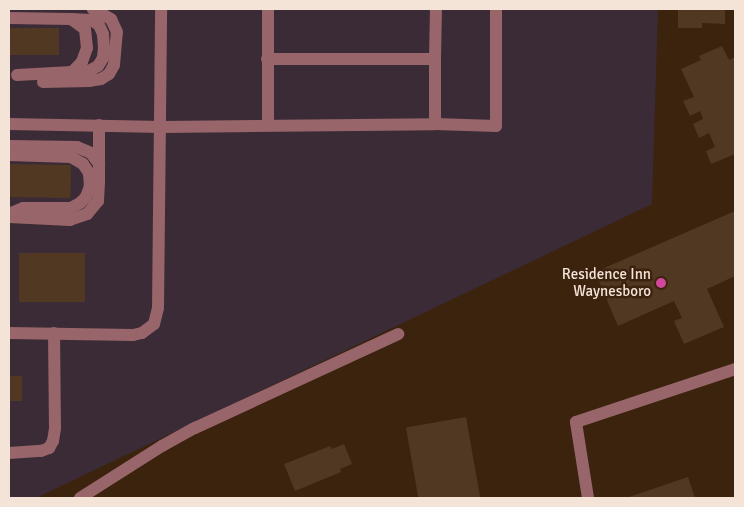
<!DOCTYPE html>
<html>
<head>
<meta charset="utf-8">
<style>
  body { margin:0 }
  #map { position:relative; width:744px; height:507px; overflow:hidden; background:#3b230e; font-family:Signika,sans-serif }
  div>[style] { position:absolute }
  .commercial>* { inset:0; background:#3b2b36 }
  .building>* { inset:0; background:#513823; transform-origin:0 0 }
  .minor>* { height:12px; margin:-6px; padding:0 6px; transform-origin:6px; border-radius:6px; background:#98656a }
  .dots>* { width:14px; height:14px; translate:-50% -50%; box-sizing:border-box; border:2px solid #3b230e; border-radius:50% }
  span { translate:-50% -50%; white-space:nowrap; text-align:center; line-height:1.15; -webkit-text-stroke:5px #3b230e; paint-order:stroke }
  .poi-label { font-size:15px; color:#f4e3d7 }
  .right { translate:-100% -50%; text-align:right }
  .frame { position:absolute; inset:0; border:10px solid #f4e3d7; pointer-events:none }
</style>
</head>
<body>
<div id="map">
  <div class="commercial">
    <div style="clip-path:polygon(9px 9px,658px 9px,652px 204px,36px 498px,9px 498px)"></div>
  </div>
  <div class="building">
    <div style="clip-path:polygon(678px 9px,725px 9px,725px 24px,702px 23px,702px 28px,678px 28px)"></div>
    <div style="left:9px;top:28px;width:50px;height:27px"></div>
    <div style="clip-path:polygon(722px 46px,729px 60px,735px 57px,735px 154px,711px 164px,706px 151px,715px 147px,709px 133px,699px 138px,693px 124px,703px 119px,700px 111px,690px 116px,683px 101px,694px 97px,681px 69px,701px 60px,699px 56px)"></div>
    <div style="left:9px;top:164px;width:62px;height:33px;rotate:1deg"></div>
    <div style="clip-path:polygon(735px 211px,735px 276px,707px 289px,724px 327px,684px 344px,674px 321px,682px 318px,674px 301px,618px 326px,595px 272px)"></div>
    <div style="left:19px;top:253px;width:66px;height:49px"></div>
    <div style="left:9px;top:376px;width:13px;height:25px"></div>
    <div style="left:466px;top:417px;width:82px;height:61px;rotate:80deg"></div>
    <div style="clip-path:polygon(344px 444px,352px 464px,340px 469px,341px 472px,295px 491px,284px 464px,330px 446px,332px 449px)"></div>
    <div style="clip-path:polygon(688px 477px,695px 498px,626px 498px)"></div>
  </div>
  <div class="minor">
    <div style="left:268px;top:9px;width:115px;rotate:90deg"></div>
    <div style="left:9px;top:18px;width:62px;rotate:0.9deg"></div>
    <div style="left:71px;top:19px;width:17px;rotate:36deg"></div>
    <div style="left:85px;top:29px;width:19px;rotate:84deg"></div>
    <div style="left:87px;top:48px;width:15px;rotate:110deg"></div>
    <div style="left:82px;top:62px;width:14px;rotate:135deg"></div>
    <div style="left:72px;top:72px;width:55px;rotate:176.9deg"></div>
    <div style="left:71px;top:19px;width:20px;rotate:3deg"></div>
    <div style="left:91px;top:20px;width:9px;rotate:32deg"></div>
    <div style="left:99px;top:25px;width:10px;rotate:66deg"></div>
    <div style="left:103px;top:34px;width:14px;rotate:86deg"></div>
    <div style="left:104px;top:48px;width:10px;rotate:96deg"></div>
    <div style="left:103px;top:58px;width:9px;rotate:122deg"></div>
    <div style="left:98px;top:66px;width:10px;rotate:151deg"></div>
    <div style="left:89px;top:71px;width:17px;rotate:177deg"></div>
    <div style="left:267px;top:59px;width:168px"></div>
    <div style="left:435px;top:59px;width:50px;rotate:-88.9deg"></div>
    <div style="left:43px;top:82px;width:46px;rotate:-1.2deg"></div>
    <div style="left:89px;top:81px;width:12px;rotate:-9deg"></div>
    <div style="left:101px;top:79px;width:9px;rotate:-32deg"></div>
    <div style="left:109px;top:74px;width:10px;rotate:-61deg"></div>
    <div style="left:114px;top:65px;width:33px;rotate:-85deg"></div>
    <div style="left:117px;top:32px;width:14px;rotate:-115deg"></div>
    <div style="left:111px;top:19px;width:21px;rotate:-151deg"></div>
    <div style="left:9px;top:124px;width:153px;rotate:1.1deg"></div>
    <div style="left:162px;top:127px;width:273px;rotate:-0.6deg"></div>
    <div style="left:435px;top:124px;width:61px;rotate:1.9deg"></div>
    <div style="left:496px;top:126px;width:117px;rotate:-90deg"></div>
    <div style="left:435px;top:124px;width:65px;rotate:-90deg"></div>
    <div style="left:9px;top:146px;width:68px;rotate:0.8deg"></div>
    <div style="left:77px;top:147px;width:15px;rotate:23deg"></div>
    <div style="left:91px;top:153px;width:14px;rotate:54deg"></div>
    <div style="left:99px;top:164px;width:18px;rotate:90deg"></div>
    <div style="left:99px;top:182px;width:19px;rotate:93deg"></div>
    <div style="left:98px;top:201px;width:17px;rotate:130deg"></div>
    <div style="left:87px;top:214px;width:18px;rotate:161deg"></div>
    <div style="left:70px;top:220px;width:61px;rotate:-177.2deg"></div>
    <div style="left:9px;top:155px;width:62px;rotate:1.8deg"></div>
    <div style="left:71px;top:157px;width:14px;rotate:30deg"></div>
    <div style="left:83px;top:164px;width:11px;rotate:56deg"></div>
    <div style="left:89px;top:173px;width:13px;rotate:86deg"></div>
    <div style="left:90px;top:186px;width:12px;rotate:110deg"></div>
    <div style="left:86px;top:197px;width:8px;rotate:135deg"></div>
    <div style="left:80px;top:203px;width:10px;rotate:151deg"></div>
    <div style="left:71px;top:208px;width:48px;rotate:180deg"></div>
    <div style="left:23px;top:208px;width:15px;rotate:157deg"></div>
    <div style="left:99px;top:164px;width:39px;rotate:-90deg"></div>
    <div style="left:9px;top:333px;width:124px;rotate:0.9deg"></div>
    <div style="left:133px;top:335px;width:9px;rotate:-13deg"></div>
    <div style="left:142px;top:333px;width:15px;rotate:-37deg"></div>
    <div style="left:154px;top:324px;width:16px;rotate:-76deg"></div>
    <div style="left:158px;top:308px;width:299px;rotate:-89.4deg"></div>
    <div style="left:9px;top:453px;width:32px;rotate:-4deg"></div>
    <div style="left:41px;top:451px;width:9px;rotate:-21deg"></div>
    <div style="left:49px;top:448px;width:8px;rotate:-60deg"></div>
    <div style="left:53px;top:441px;width:13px;rotate:-81deg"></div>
    <div style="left:55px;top:428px;width:95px;rotate:-90.6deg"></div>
    <div style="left:80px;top:498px;width:97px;rotate:-32.4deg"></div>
    <div style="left:162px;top:446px;width:38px;rotate:-29deg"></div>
    <div style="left:195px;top:428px;width:224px;rotate:-24.8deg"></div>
    <div style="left:588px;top:498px;width:77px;rotate:-99deg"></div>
    <div style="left:576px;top:422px;width:168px;rotate:-18.4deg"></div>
  </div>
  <div class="dots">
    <div style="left:661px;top:283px;background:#d1479c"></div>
  </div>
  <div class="poi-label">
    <span class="right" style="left:651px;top:283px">Residence Inn<br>Waynesboro</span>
  </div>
  <div class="frame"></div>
</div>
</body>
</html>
